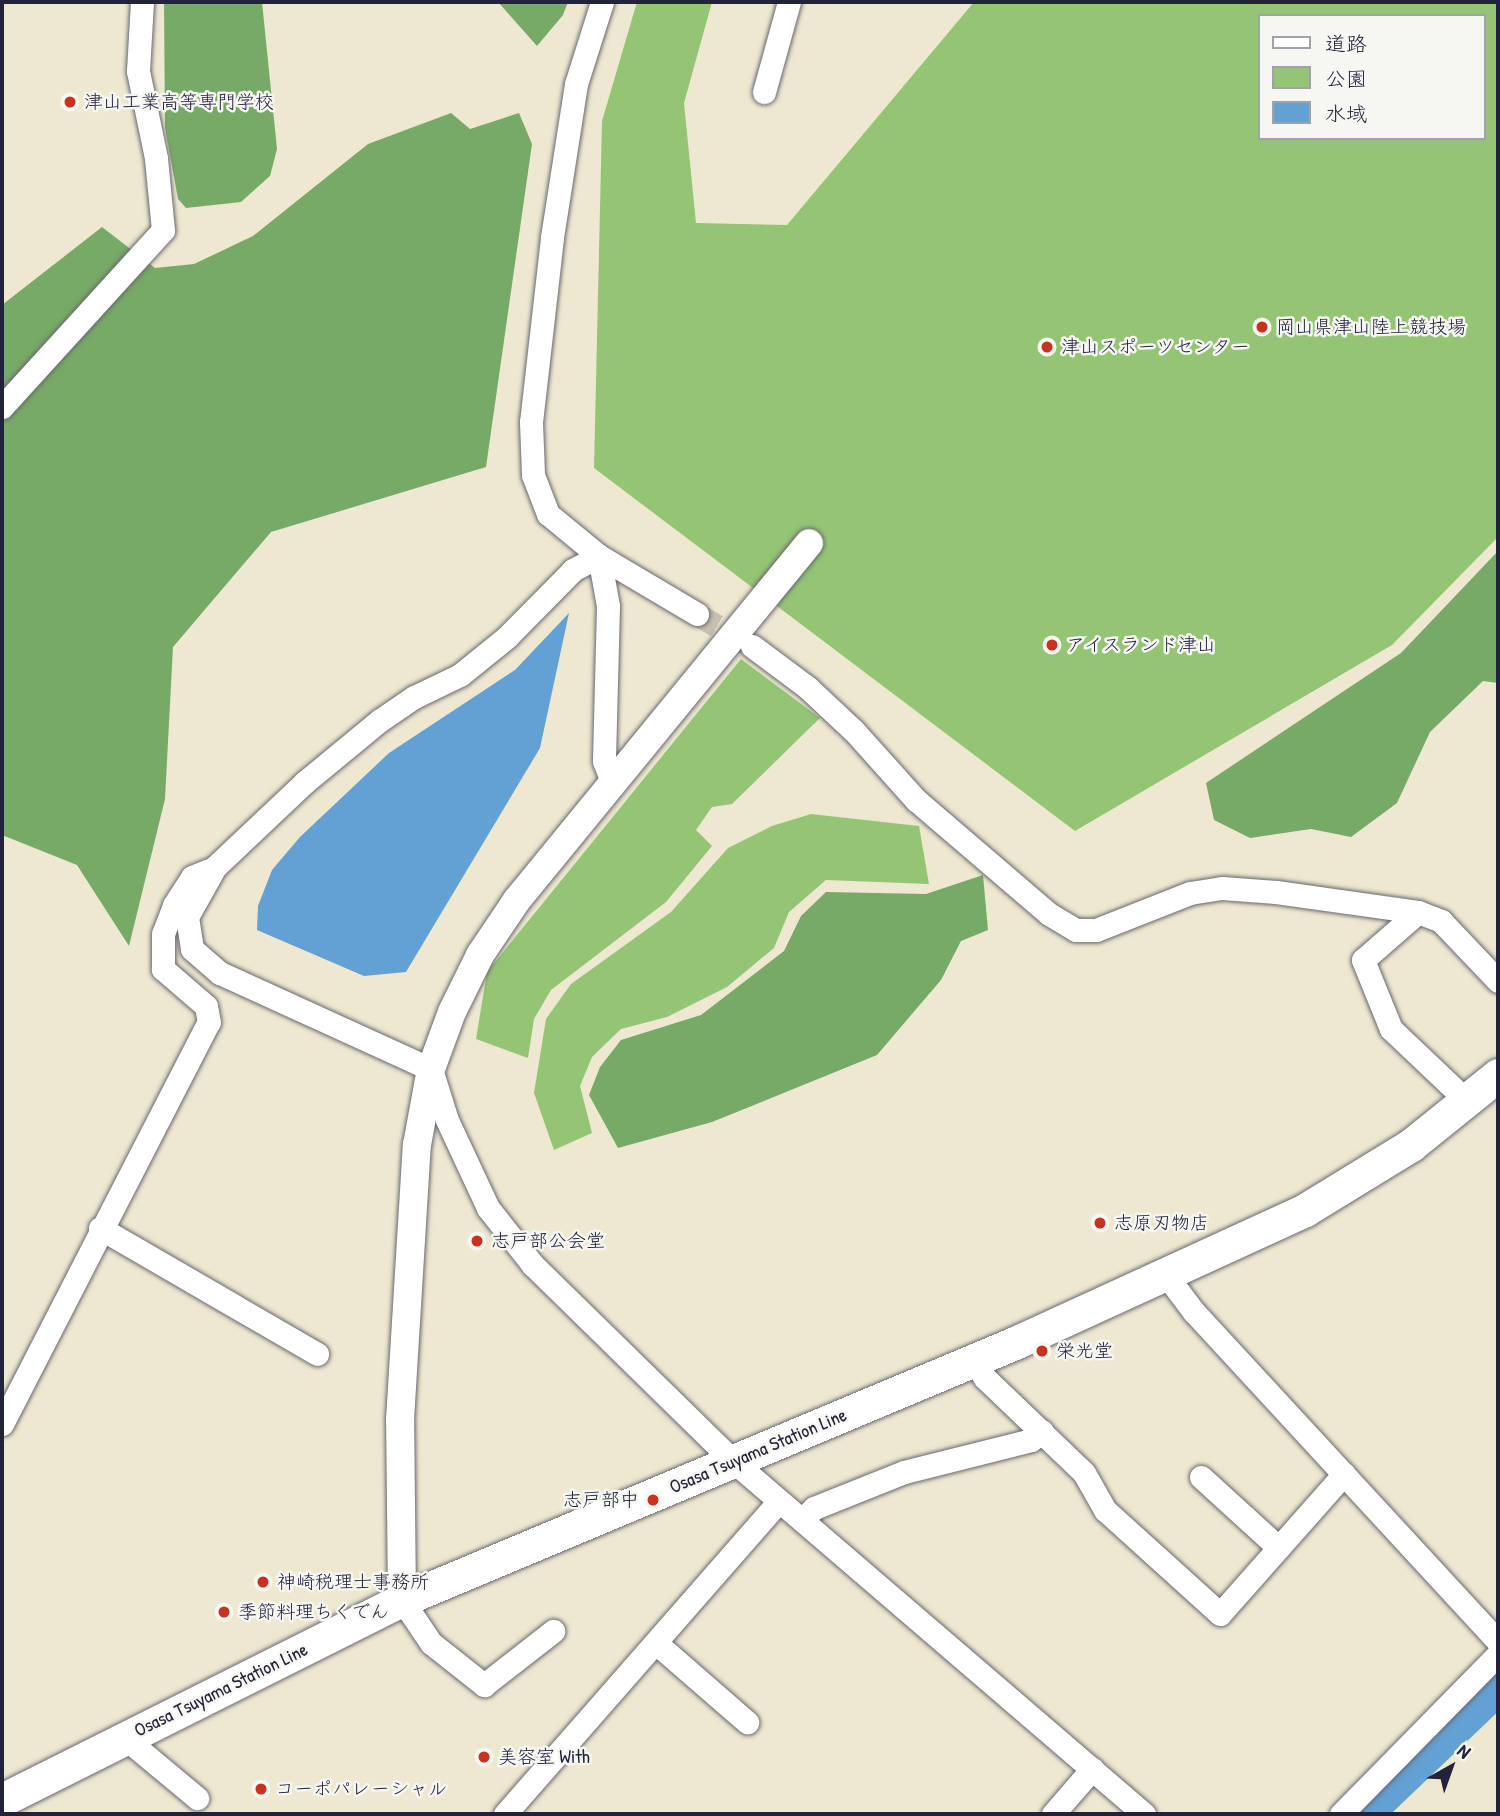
<!DOCTYPE html>
<html>
<head>
<meta charset="utf-8">
<style>
  body { margin:0 }
  #map { position:relative; width:1500px; height:1816px; overflow:hidden; background:#eee8d0; font-family:"Patrick Hand","Klee One",sans-serif }
  div>[style] { position:absolute }
  .green>* { inset:0; background:#94c575 }
  .forest>* { inset:0; background:#7a6 }
  .water>* { inset:0; background:#63a0d4 }
  .river>* { height:44px; margin:-22px; padding:0 22px; transform-origin:22px; border-radius:22px; background:#63a0d4 }
  .minor-tunnel>* { height:23px; margin-top:-11.5px; transform-origin:0; background:repeating-linear-gradient(90deg,#c5c0b2 0 23px,transparent 0 34px) }
  .roads { filter:drop-shadow(0 0 2px #69676f) drop-shadow(0 0 2px #69676f) }
  .minor>* { height:23px; margin:-11.5px; padding:0 11.5px; transform-origin:11.5px; border-radius:11.5px; background:#fff }
  .tertiary>* { height:28px; margin:-14px; padding:0 14px; transform-origin:14px; border-radius:14px; background:#fff }
  .secondary>* { height:33px; margin:-16.5px; padding:0 16.5px; transform-origin:16.5px; border-radius:16.5px; background:#fff }
  .dots>* { width:19px; height:19px; translate:-50% -50%; box-sizing:border-box; border:4px solid #f6f6f2; border-radius:50% }
  span { translate:-50% -50%; white-space:nowrap; text-align:center; line-height:1.15; -webkit-text-stroke:5px #f6f6f2; paint-order:stroke }
  .poi-label { font-size:19px; color:#22223b }
  .left { translate:0 -50%; text-align:left }
  .right { translate:-100% -50%; text-align:right }
  .street-label { font-size:19px; color:#22223b }
  .frame { position:absolute; inset:0; border:4px solid #22223b; pointer-events:none }
  .legend { position:absolute; left:1258px; top:14px; width:228px; height:126px; box-sizing:border-box; background:#f6f6f2; border:2px solid #a1a1a9; margin:0; padding:9px 12px; list-style:none; font-size:21px; color:#22223b }
  .legend li { display:flex; align-items:center; gap:14px; height:35px }
  .legend b { width:35px; border:2px solid #a1a1a9 }
  .north { position:absolute; left:1416px; top:1732px; width:70px; height:70px; -webkit-text-stroke:5px #f6f6f2; paint-order:stroke; rotate:40deg; font-size:19px; font-weight:700; line-height:28px; text-align:center; color:#22223b }
  .north::after { content:''; display:block; margin:auto; width:24px; height:32px; background:#22223b; clip-path:polygon(50% 0,100% 100%,50% 72%,0 100%) }
</style>
</head>
<body>
<div id="map">
  <div class="green">
    <div style="clip-path:polygon(evenodd,637px 2px,712px 2px,684px 103px,696px 223px,787px 225px,974px 2px,1498px 2px,1498px 537px,1392px 645px,1075px 831px,594px 468px,602px 121px,637px 2px,1260px 16px,1484px 16px,1484px 138px,1260px 138px,1260px 16px)"></div>
    <div style="clip-path:polygon(741px 659px,820px 718px,732px 804px,712px 807px,696px 830px,712px 846px,666px 902px,551px 990px,534px 1019px,528px 1058px,476px 1039px,487px 972px)"></div>
    <div style="clip-path:polygon(811px 814px,919px 826px,929px 884px,826px 880px,789px 912px,774px 948px,727px 987px,667px 1017px,621px 1029px,592px 1057px,580px 1086px,592px 1133px,554px 1150px,534px 1093px,546px 1019px,571px 984px,671px 912px,728px 848px,772px 826px)"></div>
  </div>
  <div class="forest">
    <div style="clip-path:polygon(164px 2px,262px 2px,277px 149px,270px 176px,241px 202px,186px 208px,178px 199px,165px 128px)"></div>
    <div style="clip-path:polygon(498px 2px,568px 2px,563px 15px,537px 46px)"></div>
    <div style="clip-path:polygon(451px 113px,470px 129px,519px 113px,532px 144px,486px 467px,271px 532px,173px 647px,165px 799px,129px 946px,77px 865px,2px 835px,2px 305px,102px 227px,155px 268px,194px 264px,253px 236px,368px 144px)"></div>
    <div style="clip-path:polygon(1498px 551px,1498px 683px,1483px 681px,1430px 732px,1397px 803px,1351px 837px,1311px 829px,1250px 838px,1214px 820px,1206px 783px,1401px 653px)"></div>
    <div style="clip-path:polygon(983px 875px,988px 930px,961px 941px,941px 980px,877px 1055px,712px 1122px,618px 1148px,589px 1095px,600px 1067px,621px 1040px,701px 1015px,784px 951px,801px 916px,826px 892px,926px 894px)"></div>
  </div>
  <div class="water">
    <div style="clip-path:polygon(569px 613px,540px 748px,406px 972px,364px 976px,257px 930px,258px 906px,272px 870px,300px 837px,389px 753px,515px 670px)"></div>
  </div>
  <div class="river">
    <div style="left:1359px;top:1814px;width:192px;rotate:-43.7deg"></div>
  </div>
  <div class="minor-tunnel">
    <div style="left:697px;top:614px;width:59px;rotate:30.5deg"></div>
  </div>
  <div class="roads">
    <div class="minor">
      <div style="left:602px;top:2px;width:86px;rotate:107.6deg"></div>
      <div style="left:576px;top:84px;width:156px;rotate:98.9deg"></div>
      <div style="left:552px;top:238px;width:185px;rotate:96.5deg"></div>
      <div style="left:531px;top:422px;width:53px;rotate:87.8deg"></div>
      <div style="left:533px;top:475px;width:42px;rotate:69deg"></div>
      <div style="left:548px;top:514px;width:66px;rotate:39.5deg"></div>
      <div style="left:599px;top:556px;width:114px;rotate:30.6deg"></div>
      <div style="left:764px;top:92px;width:93px;rotate:-74.5deg"></div>
      <div style="left:2px;top:407px;width:239px;rotate:-47.7deg"></div>
      <div style="left:163px;top:230px;width:72px;rotate:-95.6deg"></div>
      <div style="left:156px;top:158px;width:89px;rotate:-101.7deg"></div>
      <div style="left:138px;top:71px;width:69px;rotate:-86.7deg"></div>
      <div style="left:599px;top:556px;width:30px;rotate:152deg"></div>
      <div style="left:573px;top:570px;width:94px;rotate:134.6deg"></div>
      <div style="left:507px;top:637px;width:60px;rotate:141deg"></div>
      <div style="left:460px;top:675px;width:51px;rotate:154.4deg"></div>
      <div style="left:414px;top:697px;width:42px;rotate:145.6deg"></div>
      <div style="left:379px;top:721px;width:96px;rotate:140.5deg"></div>
      <div style="left:305px;top:782px;width:124px;rotate:136.6deg"></div>
      <div style="left:215px;top:867px;width:57px;rotate:119.2deg"></div>
      <div style="left:187px;top:917px;width:32px;rotate:81deg"></div>
      <div style="left:192px;top:949px;width:37px;rotate:41deg"></div>
      <div style="left:220px;top:973px;width:232px;rotate:24.5deg"></div>
      <div style="left:431px;top:1069px;width:53px;rotate:72.6deg"></div>
      <div style="left:447px;top:1120px;width:97px;rotate:65deg"></div>
      <div style="left:488px;top:1208px;width:73px;rotate:51.7deg"></div>
      <div style="left:533px;top:1265px;width:280px;rotate:44.4deg"></div>
      <div style="left:733px;top:1461px;width:542px;rotate:40.66deg"></div>
      <div style="left:599px;top:556px;width:51px;rotate:79.8deg"></div>
      <div style="left:608px;top:606px;width:155px;rotate:91.5deg"></div>
      <div style="left:604px;top:761px;width:25px;rotate:69deg"></div>
      <div style="left:752px;top:646px;width:69px;rotate:36.7deg"></div>
      <div style="left:807px;top:687px;width:64px;rotate:43.1deg"></div>
      <div style="left:854px;top:731px;width:93px;rotate:48.1deg"></div>
      <div style="left:916px;top:800px;width:175px;rotate:40.6deg"></div>
      <div style="left:1049px;top:914px;width:31px;rotate:31deg"></div>
      <div style="left:1076px;top:930px;width:20px"></div>
      <div style="left:1096px;top:930px;width:101px;rotate:-21.5deg"></div>
      <div style="left:1190px;top:893px;width:32px;rotate:-9deg"></div>
      <div style="left:1222px;top:888px;width:54px;rotate:4.2deg"></div>
      <div style="left:1276px;top:892px;width:143px;rotate:8deg"></div>
      <div style="left:1418px;top:912px;width:25px;rotate:21deg"></div>
      <div style="left:1441px;top:921px;width:83px;rotate:46.5deg"></div>
      <div style="left:1418px;top:912px;width:73px;rotate:138.9deg"></div>
      <div style="left:1363px;top:960px;width:74px;rotate:67.9deg"></div>
      <div style="left:1391px;top:1029px;width:105px;rotate:43.5deg"></div>
      <div style="left:100px;top:1228px;width:251px;rotate:30.1deg"></div>
      <div style="left:1166px;top:1275px;width:46px;rotate:52.9deg"></div>
      <div style="left:1194px;top:1312px;width:449px;rotate:47.3deg"></div>
      <div style="left:973px;top:1359px;width:22px;rotate:58deg"></div>
      <div style="left:985px;top:1378px;width:137px;rotate:43.8deg"></div>
      <div style="left:1084px;top:1473px;width:43px;rotate:60.4deg"></div>
      <div style="left:1105px;top:1510px;width:155px;rotate:42.1deg"></div>
      <div style="left:1220px;top:1614px;width:187px;rotate:-48.5deg"></div>
      <div style="left:2px;top:1424px;width:452px;rotate:-62.8deg"></div>
      <div style="left:209px;top:1022px;width:16px;rotate:-101deg"></div>
      <div style="left:206px;top:1006px;width:57px;rotate:-139.3deg"></div>
      <div style="left:163px;top:969px;width:35px;rotate:-90deg"></div>
      <div style="left:163px;top:934px;width:31px;rotate:-69deg"></div>
      <div style="left:174px;top:905px;width:33px;rotate:-57deg"></div>
      <div style="left:192px;top:877px;width:18px;rotate:-22deg"></div>
      <div style="left:1201px;top:1477px;width:105px;rotate:42.3deg"></div>
      <div style="left:802px;top:1520px;width:17px;rotate:-45deg"></div>
      <div style="left:814px;top:1508px;width:97px;rotate:-21.8deg"></div>
      <div style="left:904px;top:1472px;width:131px;rotate:-14.1deg"></div>
      <div style="left:1031px;top:1440px;width:14px;rotate:-39deg"></div>
      <div style="left:402px;top:1600px;width:52px;rotate:56deg"></div>
      <div style="left:431px;top:1643px;width:68px;rotate:38.4deg"></div>
      <div style="left:484px;top:1685px;width:88px;rotate:-38deg"></div>
      <div style="left:656px;top:1643px;width:121px;rotate:41deg"></div>
      <div style="left:125px;top:1738px;width:94px;rotate:39.8deg"></div>
      <div style="left:505px;top:1814px;width:416px;rotate:-48.8deg"></div>
      <div style="left:1053px;top:1814px;width:60px;rotate:-49.1deg"></div>
      <div style="left:1341px;top:1814px;width:224px;rotate:-45.5deg"></div>
    </div>
    <div class="tertiary">
      <div style="left:402px;top:1600px;width:180px;rotate:-90.6deg"></div>
      <div style="left:400px;top:1420px;width:276px;rotate:-86.5deg"></div>
      <div style="left:417px;top:1145px;width:77px;rotate:-79.6deg"></div>
      <div style="left:431px;top:1069px;width:61px;rotate:-69.8deg"></div>
      <div style="left:452px;top:1012px;width:64px;rotate:-63.8deg"></div>
      <div style="left:480px;top:955px;width:66px;rotate:-56.1deg"></div>
      <div style="left:517px;top:900px;width:461px;rotate:-50.7deg"></div>
    </div>
    <div class="secondary">
      <div style="left:2px;top:1800px;width:447px;rotate:-26.6deg"></div>
      <div style="left:402px;top:1600px;width:665px;rotate:-22.75deg"></div>
      <div style="left:1015px;top:1343px;width:319px;rotate:-24.6deg"></div>
      <div style="left:1305px;top:1210px;width:124px;rotate:-31.5deg"></div>
      <div style="left:1411px;top:1145px;width:112px;rotate:-38.8deg"></div>
    </div>
  </div>
  <div class="dots">
    <div style="left:70px;top:102px;background:#c8321e"></div>
    <div style="left:1262px;top:327px;background:#c8321e"></div>
    <div style="left:1047px;top:347px;background:#c8321e"></div>
    <div style="left:1052px;top:645px;background:#c8321e"></div>
    <div style="left:1100px;top:1223px;background:#c8321e"></div>
    <div style="left:477px;top:1241px;background:#c8321e"></div>
    <div style="left:1042px;top:1351px;background:#c8321e"></div>
    <div style="left:653px;top:1500px;background:#c8321e"></div>
    <div style="left:263px;top:1582px;background:#c8321e"></div>
    <div style="left:224px;top:1612px;background:#c8321e"></div>
    <div style="left:484px;top:1757px;background:#c8321e"></div>
    <div style="left:261px;top:1789px;background:#c8321e"></div>
  </div>
  <div class="poi-label">
    <span class="left" style="left:84px;top:102px">津山工業高等専門学校</span>
    <span class="left" style="left:1276px;top:327px">岡山県津山陸上競技場</span>
    <span class="left" style="left:1061px;top:347px">津山スポーツセンター</span>
    <span class="left" style="left:1066px;top:645px">アイスランド津山</span>
    <span class="left" style="left:1114px;top:1223px">志原刃物店</span>
    <span class="left" style="left:491px;top:1241px">志戸部公会堂</span>
    <span class="left" style="left:1056px;top:1351px">栄光堂</span>
    <span class="right" style="left:639px;top:1500px">志戸部中</span>
    <span class="left" style="left:277px;top:1582px">神崎税理士事務所</span>
    <span class="left" style="left:238px;top:1612px">季節料理ちくでん</span>
    <span class="left" style="left:498px;top:1757px">美容室 With</span>
    <span class="left" style="left:275px;top:1789px">コーポパレーシャル</span>
  </div>
  <div class="street-label">
    <span style="left:758px;top:1451px;rotate:-23deg">Osasa Tsuyama Station Line</span>
    <span style="left:221px;top:1690px;rotate:-26deg">Osasa Tsuyama Station Line</span>
  </div>
  <div class="frame"></div>
  <ul class="legend">
  <li><b style="height:9px;background:#fff"></b>道路</li>
  <li><b style="height:19px;background:#94c575"></b>公園</li>
  <li><b style="height:19px;background:#63a0d4"></b>水域</li>
  </ul>
  <div class="north">N</div>
</div>
</body>
</html>
